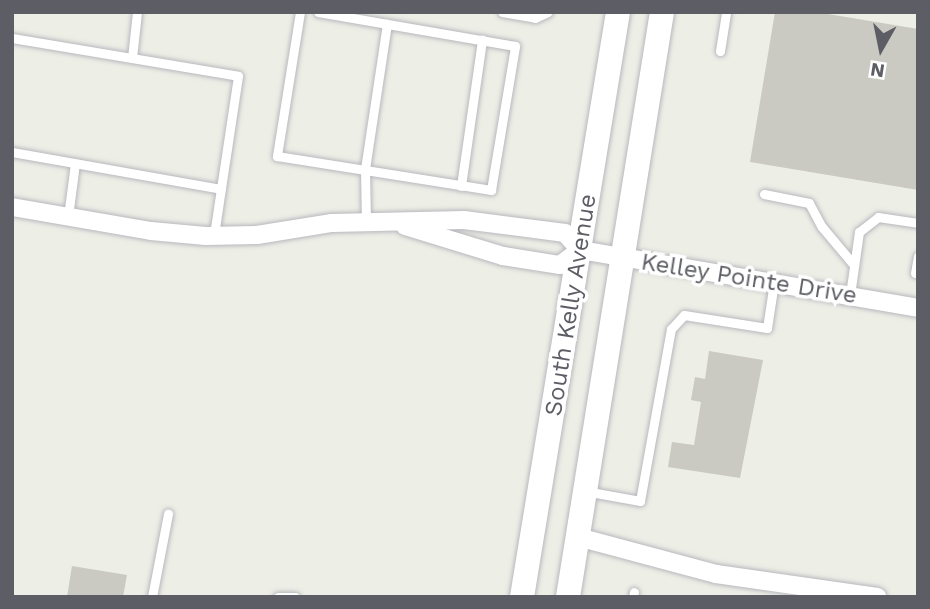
<!DOCTYPE html>
<html>
<head>
<meta charset="utf-8">
<style>
  body { margin:0 }
  #map { position:relative; width:930px; height:609px; overflow:hidden; background:#edeee6; font-family:"Work Sans",sans-serif }
  div>[style] { position:absolute }
  .building>* { inset:0; background:#cacac2 }
  .roads { filter:drop-shadow(0 0 2px #b8b8be) drop-shadow(0 0 2px #b8b8be) }
  .lane>* { height:9px; margin:-4.5px; padding:0 4.5px; transform-origin:4.5px; border-radius:4.5px; background:#fff }
  .street>* { height:18px; margin:-9px; padding:0 9px; transform-origin:9px; border-radius:9px; background:#fff }
  .secondary>* { height:24px; margin:-12px; padding:0 12px; transform-origin:12px; border-radius:12px; background:#fff }
  span { translate:-50% -50%; white-space:nowrap; text-align:center; line-height:1.15; -webkit-text-stroke:7px #fff; paint-order:stroke }
  .street-label { font-size:24px; color:#5d5e65 }
  .frame { position:absolute; inset:0; border:14px solid #5d5e65; pointer-events:none }
  .north { position:absolute; left:846px; top:14px; width:70px; height:70px; -webkit-text-stroke:5px #fff; paint-order:stroke; rotate:189deg; font-size:19px; font-weight:700; line-height:28px; text-align:center; color:#5d5e65 }
  .north::after { content:''; display:block; margin:auto; width:24px; height:32px; background:#5d5e65; clip-path:polygon(50% 0,100% 100%,50% 72%,0 100%) }
</style>
</head>
<body>
<div id="map">
  <div class="building">
    <div style="clip-path:polygon(775px 12px,816px 12px,918px 29px,918px 190px,750px 162px)"></div>
    <div style="clip-path:polygon(709px 351px,763px 360px,740px 478px,668px 467px,672px 442px,694px 445px,701px 402px,691px 400px,695px 377px,705px 379px)"></div>
    <div style="clip-path:polygon(72px 566px,127px 575px,123px 597px,67px 597px)"></div>
  </div>
  <div class="roads">
    <div class="lane">
      <div style="left:300px;top:12px;width:146px;rotate:99.1deg"></div>
      <div style="left:277px;top:156px;width:217px;rotate:9deg"></div>
      <div style="left:491px;top:190px;width:146px;rotate:-80.5deg"></div>
      <div style="left:515px;top:46px;width:200px;rotate:-170.2deg"></div>
      <div style="left:502px;top:12px;width:34px;rotate:10deg"></div>
      <div style="left:535px;top:18px;width:14px;rotate:-25deg"></div>
      <div style="left:12px;top:38px;width:229px;rotate:9.5deg"></div>
      <div style="left:238px;top:76px;width:161px;rotate:98.6deg"></div>
      <div style="left:720px;top:51px;width:39px;rotate:-81deg"></div>
      <div style="left:132px;top:58px;width:46px;rotate:-83.8deg"></div>
      <div style="left:12px;top:152px;width:212px;rotate:10deg"></div>
      <div style="left:461px;top:186px;width:148px;rotate:-81.8deg"></div>
      <div style="left:764px;top:194px;width:46px;rotate:11.3deg"></div>
      <div style="left:809px;top:203px;width:27px;rotate:62deg"></div>
      <div style="left:822px;top:227px;width:50px;rotate:49.9deg"></div>
      <div style="left:68px;top:217px;width:54px;rotate:-82.6deg"></div>
      <div style="left:366px;top:222px;width:53px;rotate:-91.1deg"></div>
      <div style="left:365px;top:169px;width:147px;rotate:-81.4deg"></div>
      <div style="left:915px;top:273px;width:17px;rotate:-80deg"></div>
      <div style="left:850px;top:295px;width:64px;rotate:-81.9deg"></div>
      <div style="left:859px;top:232px;width:24px;rotate:-38deg"></div>
      <div style="left:878px;top:217px;width:40px;rotate:8.5deg"></div>
      <div style="left:585px;top:491px;width:56px;rotate:10.3deg"></div>
      <div style="left:640px;top:501px;width:175px;rotate:-79.8deg"></div>
      <div style="left:671px;top:329px;width:19px;rotate:-47deg"></div>
      <div style="left:684px;top:315px;width:84px;rotate:8.9deg"></div>
      <div style="left:767px;top:328px;width:47px;rotate:-81.3deg"></div>
      <div style="left:152px;top:597px;width:85px;rotate:-79.1deg"></div>
      <div style="left:278px;top:597px;width:17px"></div>
      <div style="left:633px;top:597px;width:5px;rotate:-79deg"></div>
    </div>
    <div class="street">
      <div style="left:12px;top:207px;width:141px;rotate:9.8deg"></div>
      <div style="left:151px;top:231px;width:55px;rotate:5.2deg"></div>
      <div style="left:206px;top:236px;width:51px;rotate:-1.1deg"></div>
      <div style="left:257px;top:235px;width:76px;rotate:-9.1deg"></div>
      <div style="left:332px;top:223px;width:132px;rotate:-1.3deg"></div>
      <div style="left:464px;top:220px;width:102px;rotate:7.3deg"></div>
      <div style="left:565px;top:233px;width:23px;rotate:49deg"></div>
      <div style="left:405px;top:226px;width:102px;rotate:17deg"></div>
      <div style="left:503px;top:256px;width:58px;rotate:9deg"></div>
      <div style="left:560px;top:265px;width:25px;rotate:-37deg"></div>
      <div style="left:580px;top:250px;width:343px;rotate:9.7deg"></div>
      <div style="left:578px;top:537px;width:143px;rotate:15deg"></div>
      <div style="left:716px;top:574px;width:163px;rotate:8.1deg"></div>
    </div>
    <div class="secondary">
      <div style="left:522px;top:597px;width:593px;rotate:-80.68deg"></div>
      <div style="left:568px;top:597px;width:593px;rotate:-80.87deg"></div>
    </div>
  </div>
  <div class="street-label">
    <span style="left:749px;top:279px;rotate:9deg">Kelley Pointe Drive</span>
    <span style="left:571px;top:305px;rotate:-81deg">South Kelly Avenue</span>
  </div>
  <div class="frame"></div>
  <div class="north">N</div>
</div>
</body>
</html>
